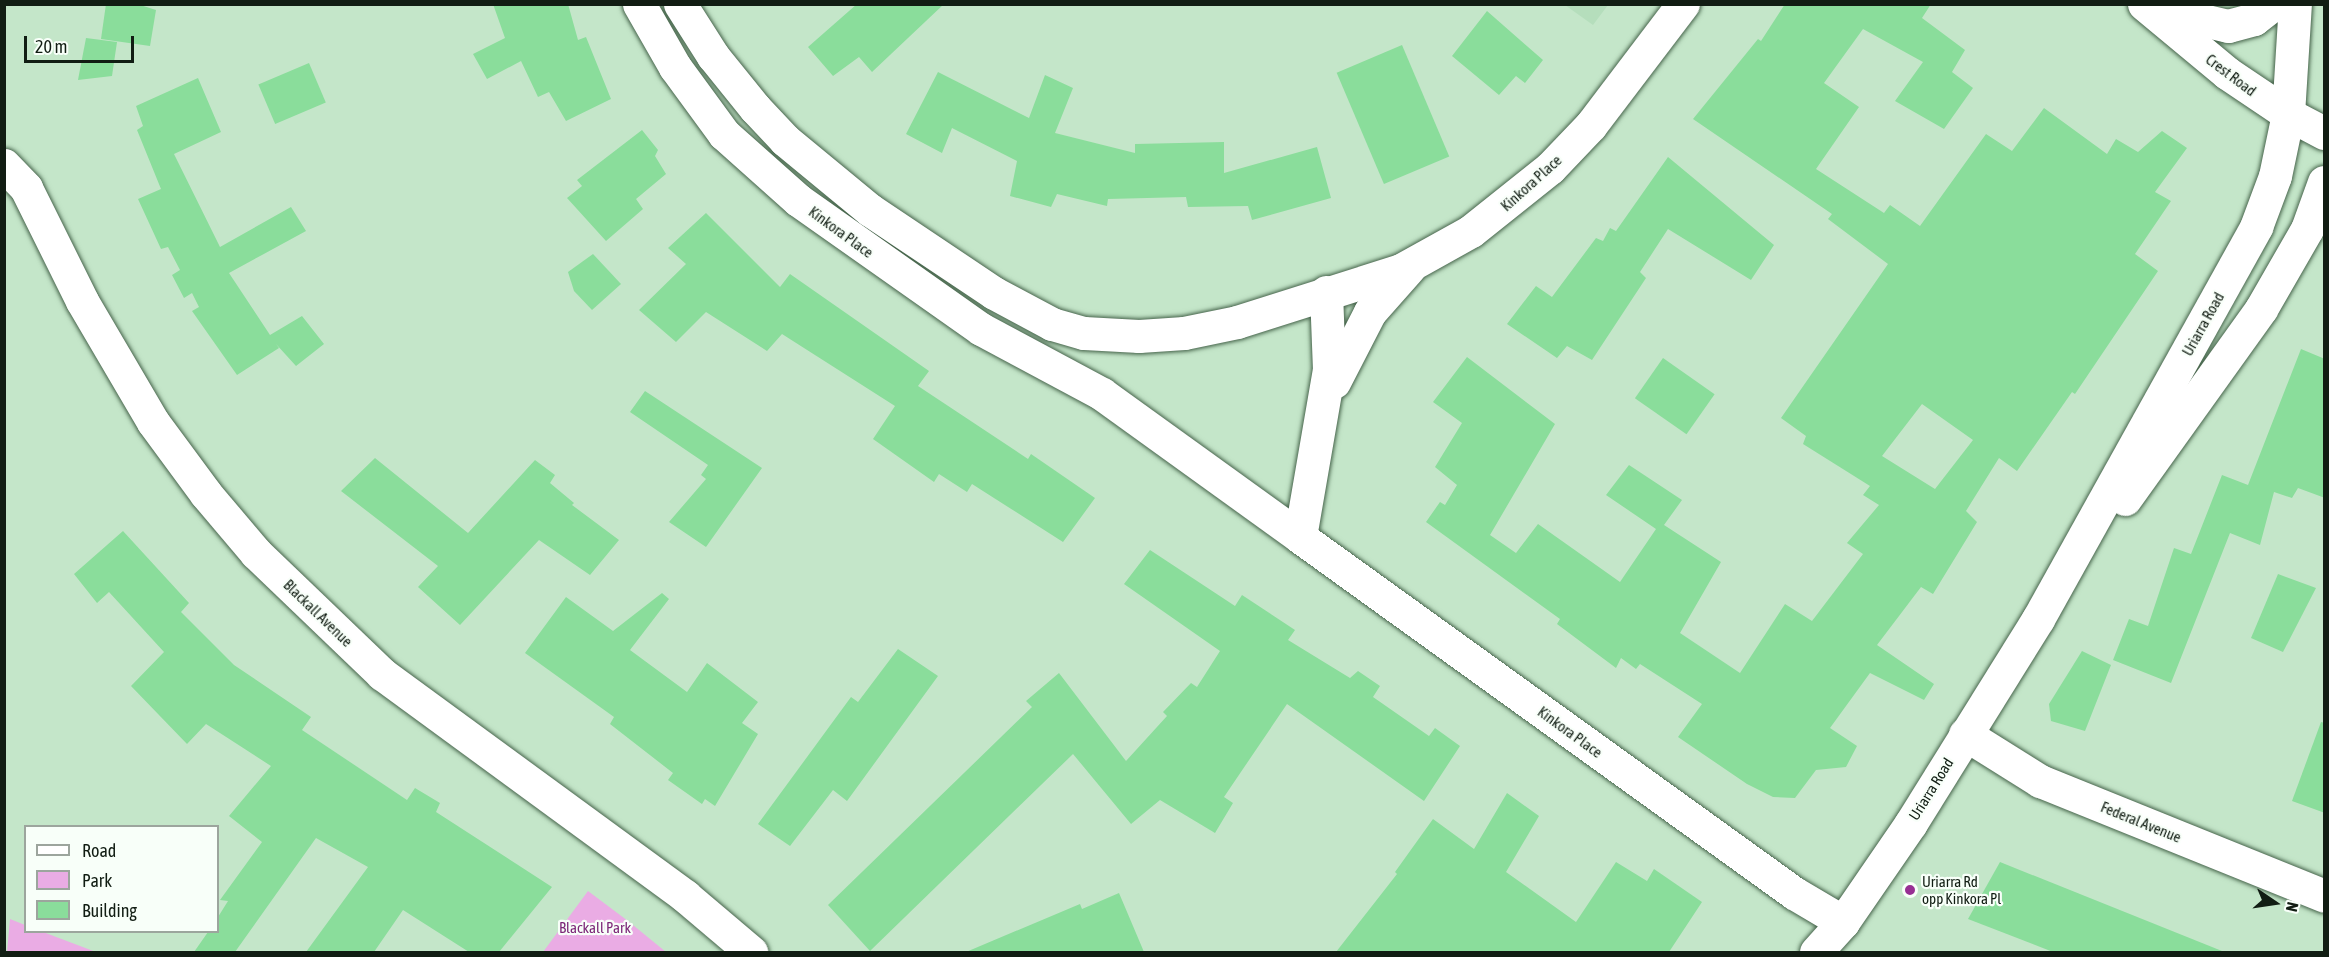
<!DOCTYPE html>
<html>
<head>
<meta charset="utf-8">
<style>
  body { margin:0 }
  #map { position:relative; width:2329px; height:957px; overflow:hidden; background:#c4e6c9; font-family:"Asap Condensed",sans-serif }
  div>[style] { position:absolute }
  .built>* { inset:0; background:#b5debc }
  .green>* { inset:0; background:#eaace4 }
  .building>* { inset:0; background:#8add9b; transform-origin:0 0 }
  .roads { filter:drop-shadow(0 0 2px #46644b) drop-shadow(0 0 2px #46644b) }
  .minor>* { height:33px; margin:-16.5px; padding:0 16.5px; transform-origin:16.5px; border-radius:16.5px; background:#fff }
  .secondary>* { height:33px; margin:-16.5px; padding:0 16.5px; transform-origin:16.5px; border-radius:16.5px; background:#fff }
  .dots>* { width:16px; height:16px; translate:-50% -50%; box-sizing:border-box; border:3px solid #f8fff9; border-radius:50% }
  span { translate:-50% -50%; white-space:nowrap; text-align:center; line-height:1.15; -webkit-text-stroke:4.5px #f8fff9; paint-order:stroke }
  .street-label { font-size:15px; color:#111d13 }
  .poi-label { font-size:15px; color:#111d13 }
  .left { translate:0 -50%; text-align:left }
  .park-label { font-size:15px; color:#7c2778 }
  .frame { position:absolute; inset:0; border:6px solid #111d13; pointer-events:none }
  .legend { position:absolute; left:24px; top:825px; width:195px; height:108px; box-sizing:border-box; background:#f8fff9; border:2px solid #9ca59d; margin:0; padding:8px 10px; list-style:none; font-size:18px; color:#111d13 }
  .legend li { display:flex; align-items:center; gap:12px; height:30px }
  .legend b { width:30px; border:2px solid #9ca59d }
  .north { position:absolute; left:2245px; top:873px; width:60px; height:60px; -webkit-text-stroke:4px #f8fff9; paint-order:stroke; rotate:103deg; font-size:16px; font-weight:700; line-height:24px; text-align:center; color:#111d13 }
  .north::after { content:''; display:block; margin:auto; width:21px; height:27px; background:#111d13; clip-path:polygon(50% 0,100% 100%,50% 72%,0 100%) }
  .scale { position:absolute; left:24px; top:36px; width:110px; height:27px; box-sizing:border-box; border:3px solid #111d13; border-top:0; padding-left:8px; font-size:18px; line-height:21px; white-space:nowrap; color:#111d13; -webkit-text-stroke:4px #f8fff9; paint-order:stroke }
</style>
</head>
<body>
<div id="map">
  <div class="built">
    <div style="clip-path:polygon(1565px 5px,1608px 5px,1593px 25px)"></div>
  </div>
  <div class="green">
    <div style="clip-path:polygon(588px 891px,628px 921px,666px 952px,543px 952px)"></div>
    <div style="clip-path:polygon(10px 919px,25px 925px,26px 932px,43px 932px,96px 952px,7px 952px)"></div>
  </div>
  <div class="building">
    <div style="clip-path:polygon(106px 4px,137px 4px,156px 10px,150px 46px,101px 39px)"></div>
    <div style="clip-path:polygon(493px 4px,568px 4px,578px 40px,586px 37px,611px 99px,566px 121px,549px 92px,538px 97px,521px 61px,487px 79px,473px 54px,505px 38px)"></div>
    <div style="clip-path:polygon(857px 4px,944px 4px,872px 72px,859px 57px,833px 76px,808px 47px)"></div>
    <div style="clip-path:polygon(evenodd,1785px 4px,1931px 4px,1922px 18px,1965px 50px,1952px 72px,1973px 88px,1944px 129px,1895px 101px,1923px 62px,1863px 29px,1824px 83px,1859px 107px,1816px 169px,1884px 213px,1890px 205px,1920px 226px,1986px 134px,2012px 151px,2044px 108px,2107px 154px,2116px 139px,2138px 152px,2162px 131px,2187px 148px,2155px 192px,2171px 201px,2135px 254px,2158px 271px,2075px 394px,2072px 392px,2017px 471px,1999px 458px,1966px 511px,1977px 522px,1933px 594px,1921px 587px,1877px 645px,1934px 684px,1924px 700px,1870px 673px,1830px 728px,1857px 746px,1846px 767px,1816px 770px,1795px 798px,1773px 797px,1747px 784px,1678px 737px,1702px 704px,1640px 664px,1636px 669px,1621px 658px,1616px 668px,1557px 624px,1560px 619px,1426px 522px,1440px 502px,1445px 505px,1457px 485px,1435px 467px,1462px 423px,1433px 402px,1467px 357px,1555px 424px,1490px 535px,1516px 553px,1538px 524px,1620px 582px,1656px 529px,1606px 495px,1629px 465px,1682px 500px,1664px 525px,1721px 562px,1680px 633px,1740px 673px,1785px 604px,1812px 621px,1863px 554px,1847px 543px,1879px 505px,1863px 495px,1870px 486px,1803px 444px,1806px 436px,1781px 418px,1888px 264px,1828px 219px,1832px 214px,1693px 119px,1758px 39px,1761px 41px,1785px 4px,1922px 404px,1973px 440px,1935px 489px,1882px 456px,1922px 404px)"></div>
    <div style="clip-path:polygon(1487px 11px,1543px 60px,1525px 83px,1516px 76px,1499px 95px,1452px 56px)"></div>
    <div style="clip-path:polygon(86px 38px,117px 42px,112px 76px,78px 80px)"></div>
    <div style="left:1402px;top:45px;width:121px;height:71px;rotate:67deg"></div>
    <div style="left:309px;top:63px;width:43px;height:55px;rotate:67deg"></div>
    <div style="clip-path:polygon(938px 72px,1029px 118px,1045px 75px,1073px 88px,1055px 133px,1135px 153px,1135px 144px,1224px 142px,1224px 173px,1317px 147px,1331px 198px,1252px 220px,1248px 206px,1188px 207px,1186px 197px,1108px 199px,1107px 206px,1057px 194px,1051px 207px,1010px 196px,1017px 161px,952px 128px,942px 153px,906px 134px)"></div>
    <div style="clip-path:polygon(198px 78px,221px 132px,174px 154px,220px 247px,291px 207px,306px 231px,229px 273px,270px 335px,302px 316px,324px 344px,296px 366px,276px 344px,279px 348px,237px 375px,192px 311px,199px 307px,192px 293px,184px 298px,172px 275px,180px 270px,168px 247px,161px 249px,138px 199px,161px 189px,137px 130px,143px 126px,136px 106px)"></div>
    <div style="clip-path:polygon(642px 130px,658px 150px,655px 156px,666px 174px,636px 199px,643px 209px,606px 241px,567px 198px,582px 186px,577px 180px)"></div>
    <div style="clip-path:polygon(1668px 157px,1774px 245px,1751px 280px,1668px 229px,1640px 272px,1646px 278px,1592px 360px,1567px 346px,1557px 358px,1507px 324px,1536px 286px,1552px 297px,1596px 238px,1603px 241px,1610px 228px,1616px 231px)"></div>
    <div style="clip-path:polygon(706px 213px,780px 287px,790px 274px,929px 371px,918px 386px,1028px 459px,1031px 454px,1095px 498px,1063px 542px,972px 484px,967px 492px,939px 474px,934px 482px,873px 439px,895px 406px,782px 334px,767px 351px,706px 312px,676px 342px,639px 310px,686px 264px,668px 248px)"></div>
    <div style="clip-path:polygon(593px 254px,621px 284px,592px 310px,574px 291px,568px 272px)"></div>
    <div style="clip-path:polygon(2301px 349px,2325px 359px,2325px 498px,2298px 488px,2292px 498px,2274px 492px,2260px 545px,2230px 533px,2171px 683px,2113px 660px,2129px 619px,2148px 626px,2174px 548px,2191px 554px,2222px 475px,2248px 485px)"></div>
    <div style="left:1663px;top:358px;width:63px;height:49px;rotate:35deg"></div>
    <div style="clip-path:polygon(645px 391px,762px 468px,706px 547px,669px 522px,706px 479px,701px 475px,708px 465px,630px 412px)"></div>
    <div style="clip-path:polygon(375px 458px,468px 533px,535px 460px,555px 475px,550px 483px,574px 503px,572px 505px,619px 540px,590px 575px,539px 540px,460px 625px,418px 587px,438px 566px,341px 491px)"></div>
    <div style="clip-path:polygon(123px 531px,189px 603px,181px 612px,234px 665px,311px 717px,302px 730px,407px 800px,415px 788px,440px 803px,436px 812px,552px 887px,499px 952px,469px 952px,403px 910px,374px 952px,306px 952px,368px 867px,316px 838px,235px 952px,194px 952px,208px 932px,218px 932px,218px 917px,228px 901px,220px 900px,262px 842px,229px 816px,271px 766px,206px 724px,187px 744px,131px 686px,164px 652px,109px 592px,97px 603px,74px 574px)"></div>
    <div style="clip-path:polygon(1150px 550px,1235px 606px,1242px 595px,1295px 630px,1288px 640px,1350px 678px,1358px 671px,1380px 686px,1373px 697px,1429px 736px,1435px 728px,1460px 746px,1424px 801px,1287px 704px,1224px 797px,1233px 803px,1215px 833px,1160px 800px,1131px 824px,1073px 754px,870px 951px,828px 905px,1032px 707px,1026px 701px,1059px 673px,1126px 761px,1167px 716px,1163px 712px,1191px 683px,1197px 687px,1220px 651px,1124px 584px)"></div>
    <div style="clip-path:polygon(2278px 574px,2316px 588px,2283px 652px,2251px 638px)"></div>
    <div style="clip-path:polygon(662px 593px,669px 599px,630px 650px,687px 692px,707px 663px,758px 702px,742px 723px,758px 734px,715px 806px,705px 799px,702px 804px,668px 780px,673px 773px,610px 724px,614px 717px,525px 653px,566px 597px,613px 631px)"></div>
    <div style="clip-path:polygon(898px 649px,938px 676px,847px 801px,833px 790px,790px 846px,758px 824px,851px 697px,858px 702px)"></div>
    <div style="clip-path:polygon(2082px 651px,2111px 665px,2085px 731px,2051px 721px,2049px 704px)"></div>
    <div style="clip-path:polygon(2321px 722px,2325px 723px,2325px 813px,2292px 801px)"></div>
    <div style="clip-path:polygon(1507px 793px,1539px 816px,1506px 872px,1576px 922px,1616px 862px,1647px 881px,1654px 869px,1702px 902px,1669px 952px,1336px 952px,1397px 874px,1395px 872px,1433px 819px,1474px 849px)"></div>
    <div style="clip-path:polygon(2000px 862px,2222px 951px,2222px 952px,2053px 952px,1968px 919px)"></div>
    <div style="clip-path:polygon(1119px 893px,1144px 952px,966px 952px,1080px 904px,1082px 909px)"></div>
  </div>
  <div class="roads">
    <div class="minor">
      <div style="left:639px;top:4px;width:73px;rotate:60.3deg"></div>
      <div style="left:675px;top:67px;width:83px;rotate:53.8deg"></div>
      <div style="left:724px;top:134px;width:99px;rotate:41.7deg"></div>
      <div style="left:798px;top:200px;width:224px;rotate:35.2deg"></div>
      <div style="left:981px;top:329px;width:137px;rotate:28.2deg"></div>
      <div style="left:1102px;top:394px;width:244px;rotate:35.8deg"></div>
      <div style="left:680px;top:4px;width:62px;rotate:57.6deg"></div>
      <div style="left:713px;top:56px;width:67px;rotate:51.1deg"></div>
      <div style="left:755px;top:108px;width:44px;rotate:46.8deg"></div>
      <div style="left:785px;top:140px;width:110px;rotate:39.5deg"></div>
      <div style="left:870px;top:210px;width:149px;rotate:33.8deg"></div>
      <div style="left:994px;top:293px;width:66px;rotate:28.1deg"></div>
      <div style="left:1052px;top:324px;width:33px;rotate:16deg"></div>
      <div style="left:1084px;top:333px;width:55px;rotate:3.1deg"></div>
      <div style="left:1139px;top:336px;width:45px;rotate:-3.8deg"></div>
      <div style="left:1184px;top:333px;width:54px;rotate:-11.7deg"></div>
      <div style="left:1237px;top:322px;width:172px;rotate:-17.6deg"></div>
      <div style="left:1401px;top:270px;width:80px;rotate:-29.1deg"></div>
      <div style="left:1471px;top:231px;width:101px;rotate:-38.6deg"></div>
      <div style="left:1550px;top:168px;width:59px;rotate:-46.4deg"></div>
      <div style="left:1591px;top:125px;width:152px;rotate:-52.8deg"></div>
      <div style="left:2144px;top:4px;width:108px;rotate:39.7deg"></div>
      <div style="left:2227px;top:73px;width:73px;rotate:33.9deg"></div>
      <div style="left:2156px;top:9px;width:74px;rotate:13.3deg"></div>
      <div style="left:2228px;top:26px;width:27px;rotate:-15deg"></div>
      <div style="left:2254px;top:19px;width:24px;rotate:-38deg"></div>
      <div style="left:4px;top:165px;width:32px;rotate:46deg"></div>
      <div style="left:26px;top:188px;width:126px;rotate:63.6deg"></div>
      <div style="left:82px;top:301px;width:140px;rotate:59.6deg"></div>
      <div style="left:153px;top:422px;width:89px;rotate:53.6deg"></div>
      <div style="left:206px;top:494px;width:77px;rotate:49.7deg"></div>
      <div style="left:256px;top:553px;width:175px;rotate:43.8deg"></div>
      <div style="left:382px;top:674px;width:376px;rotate:36.2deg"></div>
      <div style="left:685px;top:896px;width:87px;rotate:40.3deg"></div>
      <div style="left:1326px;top:292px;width:77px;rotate:87.8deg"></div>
      <div style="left:1329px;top:369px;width:170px;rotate:99.8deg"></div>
      <div style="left:1300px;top:537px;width:609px;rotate:35.78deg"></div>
      <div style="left:1794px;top:893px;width:57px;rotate:30.6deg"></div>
      <div style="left:1334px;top:382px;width:79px;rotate:-62.8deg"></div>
      <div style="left:1370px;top:312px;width:59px;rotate:-48.4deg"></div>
      <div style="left:1965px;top:734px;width:89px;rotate:32.1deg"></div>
      <div style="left:2040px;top:781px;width:306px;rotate:22deg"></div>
    </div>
    <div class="secondary">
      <div style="left:2288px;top:114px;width:41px;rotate:27.8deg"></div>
      <div style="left:2125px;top:499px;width:234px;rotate:-54.4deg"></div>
      <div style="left:2261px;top:309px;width:92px;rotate:-60.1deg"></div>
      <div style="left:2307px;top:229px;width:50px;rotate:-70.1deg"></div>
      <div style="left:1816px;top:952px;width:40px;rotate:-48deg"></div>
      <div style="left:1843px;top:922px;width:120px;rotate:-55.5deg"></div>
      <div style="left:1911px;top:823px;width:240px;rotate:-58.1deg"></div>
      <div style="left:2038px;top:619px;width:449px;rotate:-60.9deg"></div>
      <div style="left:2256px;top:227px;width:54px;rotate:-69.6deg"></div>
      <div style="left:2275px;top:176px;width:63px;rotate:-78.2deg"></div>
      <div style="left:2288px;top:114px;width:110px;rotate:-86.4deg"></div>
    </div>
  </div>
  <div class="dots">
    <div style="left:1910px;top:890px;background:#972f93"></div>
  </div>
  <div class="street-label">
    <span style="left:2231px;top:75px;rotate:37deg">Crest Road</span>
    <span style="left:1531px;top:183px;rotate:-42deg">Kinkora Place</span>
    <span style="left:841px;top:232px;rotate:36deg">Kinkora Place</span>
    <span style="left:2203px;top:324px;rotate:-61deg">Uriarra Road</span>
    <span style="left:318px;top:613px;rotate:44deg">Blackall Avenue</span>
    <span style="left:1570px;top:732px;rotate:36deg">Kinkora Place</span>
    <span style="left:1931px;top:789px;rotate:-58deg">Uriarra Road</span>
    <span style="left:2141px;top:822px;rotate:22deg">Federal Avenue</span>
  </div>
  <div class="poi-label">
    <span class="left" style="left:1922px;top:890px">Uriarra Rd<br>opp Kinkora Pl</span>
  </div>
  <div class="park-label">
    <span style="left:595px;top:928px">Blackall Park</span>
  </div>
  <div class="frame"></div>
  <ul class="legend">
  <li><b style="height:8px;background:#fff"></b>Road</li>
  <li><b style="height:16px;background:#eaace4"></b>Park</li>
  <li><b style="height:16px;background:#8add9b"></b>Building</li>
  </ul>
  <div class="north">N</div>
  <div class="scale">20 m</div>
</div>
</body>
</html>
